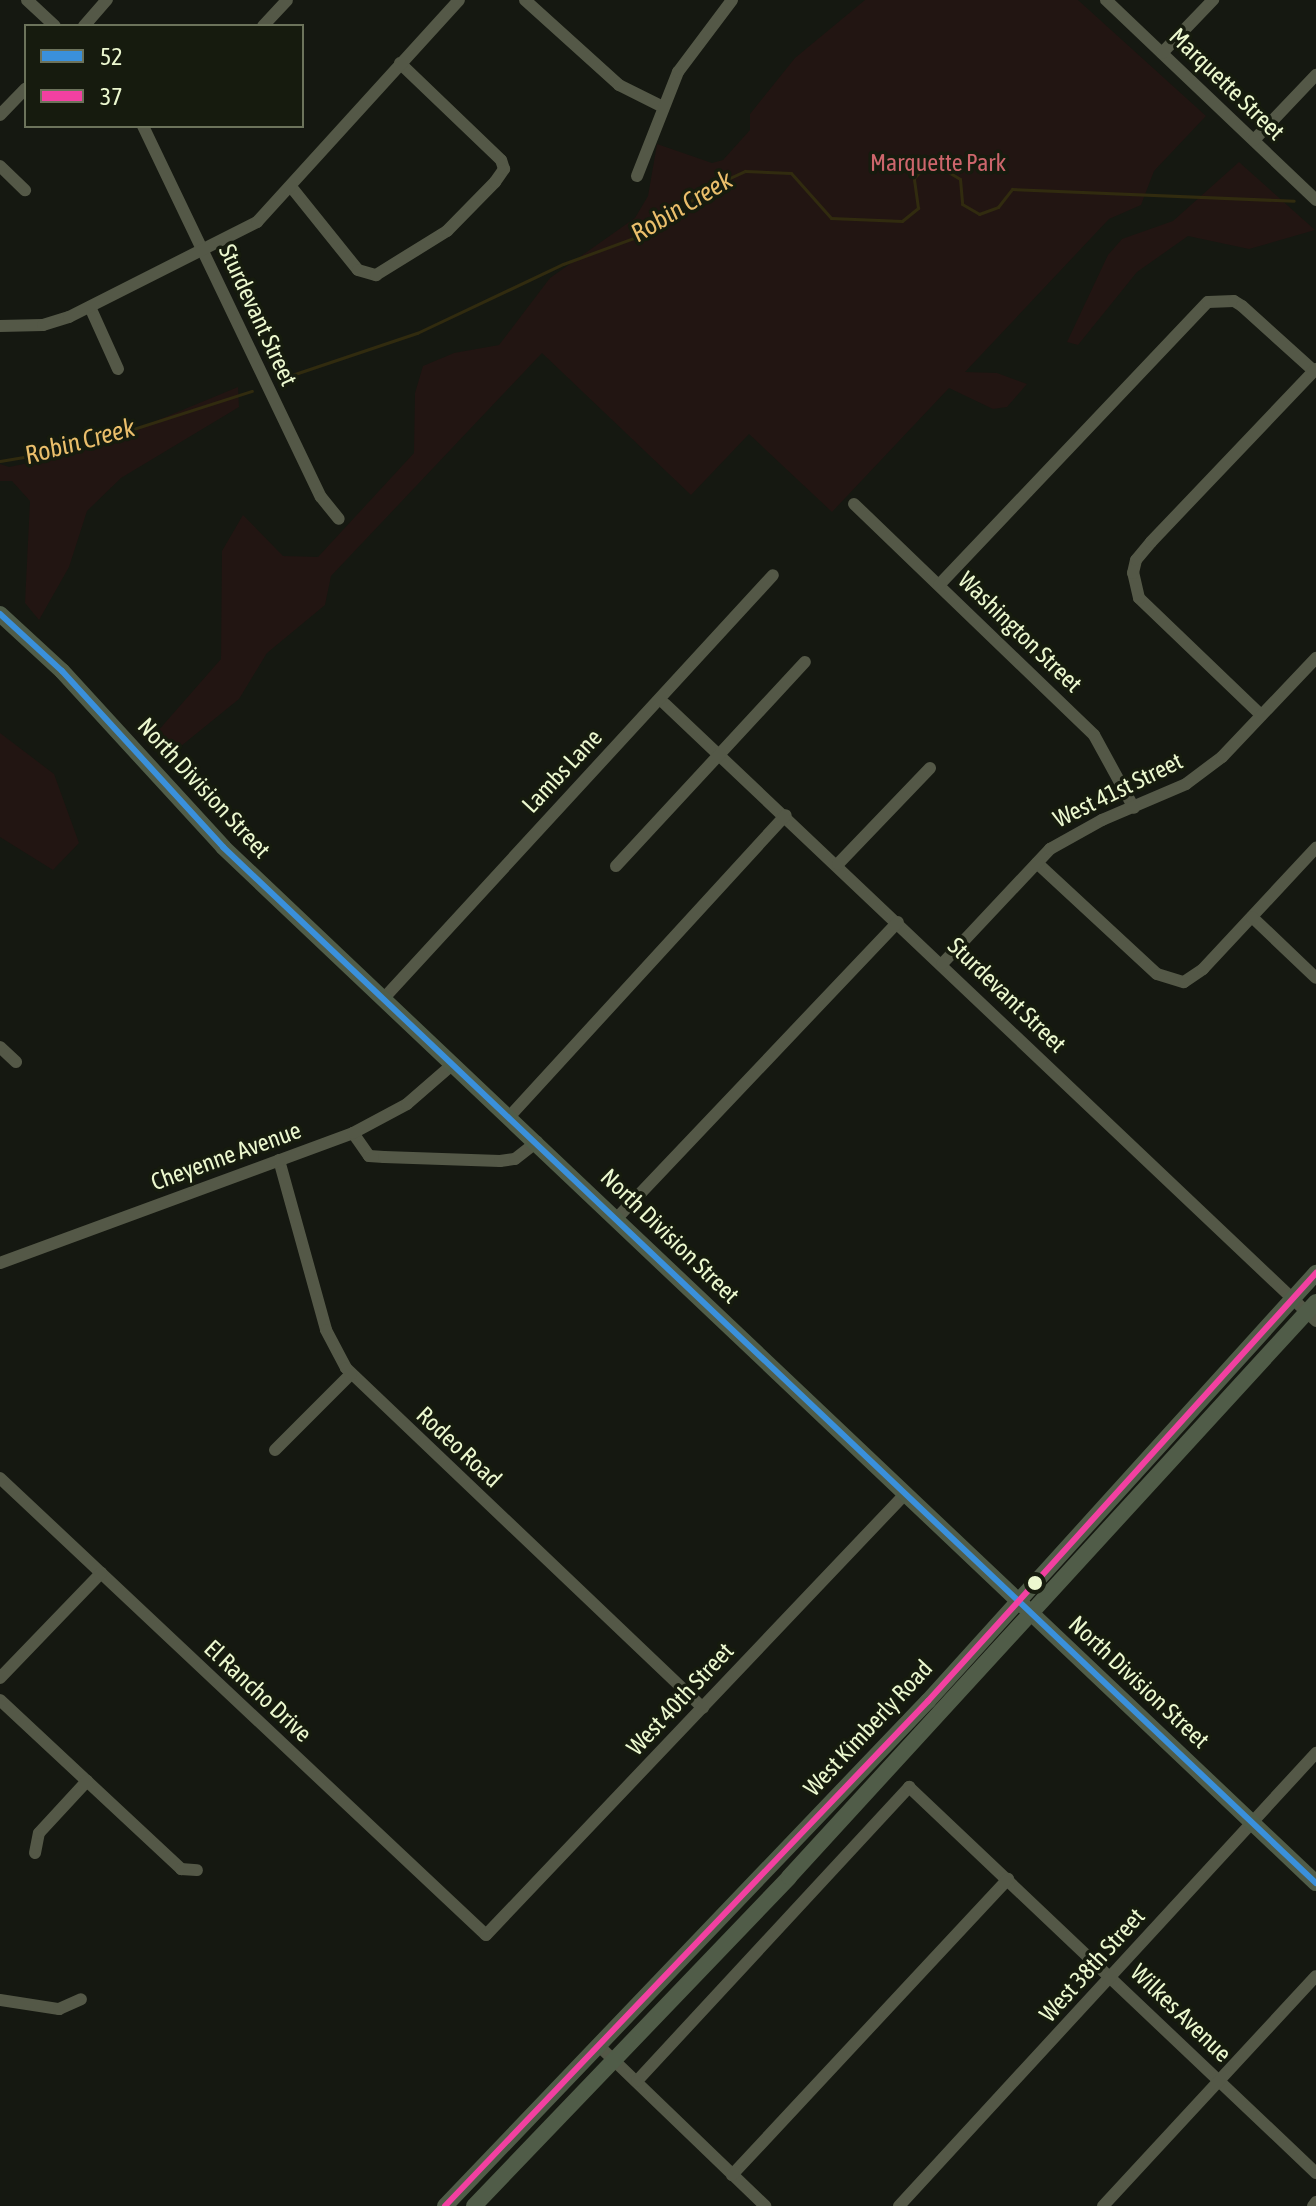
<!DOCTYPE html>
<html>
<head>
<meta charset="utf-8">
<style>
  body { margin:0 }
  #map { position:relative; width:1316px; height:2206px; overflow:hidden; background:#151811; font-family:"Asap Condensed",sans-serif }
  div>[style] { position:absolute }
  .green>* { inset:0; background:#221512 }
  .stream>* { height:3px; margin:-1.5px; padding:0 1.5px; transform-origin:1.5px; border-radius:1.5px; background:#312b0f }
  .minor>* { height:12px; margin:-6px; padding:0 6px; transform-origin:6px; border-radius:6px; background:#545847 }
  .major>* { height:16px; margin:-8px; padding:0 8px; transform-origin:8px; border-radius:8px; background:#505c48 }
  .bus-1>* { height:6px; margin:-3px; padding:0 3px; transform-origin:3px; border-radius:3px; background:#3a90db }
  .bus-2>* { height:6px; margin:-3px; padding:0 3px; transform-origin:3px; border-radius:3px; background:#f240a1 }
  .dots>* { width:22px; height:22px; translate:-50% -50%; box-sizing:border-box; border:4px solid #161b0e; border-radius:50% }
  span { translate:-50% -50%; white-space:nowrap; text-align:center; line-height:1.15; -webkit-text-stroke:7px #161b0e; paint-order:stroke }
  .street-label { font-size:24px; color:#ecf8cf }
  .park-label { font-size:24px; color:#cd666c }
  .water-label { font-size:26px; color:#eabe6b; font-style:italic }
  .legend { position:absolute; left:24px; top:24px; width:280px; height:104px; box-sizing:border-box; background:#161b0e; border:2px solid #6c735b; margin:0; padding:10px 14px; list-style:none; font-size:24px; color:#ecf8cf }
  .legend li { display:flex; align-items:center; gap:16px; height:40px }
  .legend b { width:40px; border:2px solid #6c735b }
</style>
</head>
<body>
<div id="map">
  <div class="green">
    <div style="clip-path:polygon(865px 0,1078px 0,1206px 116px,1154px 171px,1141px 205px,1109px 219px,965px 372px,997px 373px,1027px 384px,1007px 407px,993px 409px,949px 388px,832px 512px,749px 434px,691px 495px,542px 353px,331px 576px,325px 605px,267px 653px,239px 699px,170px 755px,157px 732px,221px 659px,222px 551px,243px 515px,283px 556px,318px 557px,414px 453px,415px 393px,423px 366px,454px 353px,499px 345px,550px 278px,635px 218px,648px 196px,657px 144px,712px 163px,723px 160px,750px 130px,750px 114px,795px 58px)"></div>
    <div style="clip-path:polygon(1239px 162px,1315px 230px,1249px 249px,1188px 236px,1137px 272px,1078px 345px,1067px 342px,1108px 255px,1122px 239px,1173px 221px)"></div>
    <div style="clip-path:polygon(238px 387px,239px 407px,121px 478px,87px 511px,69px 567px,39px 620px,25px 603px,30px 501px,12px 481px,0 481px,0 464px,9px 467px,81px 452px)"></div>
    <div style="clip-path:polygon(0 733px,54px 774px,79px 843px,53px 870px,0 837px)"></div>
  </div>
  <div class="stream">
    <div style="left:280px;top:379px;width:145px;rotate:-18.6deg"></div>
    <div style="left:417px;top:333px;width:161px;rotate:-25.3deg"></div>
    <div style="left:563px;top:264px;width:93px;rotate:-20.2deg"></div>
    <div style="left:650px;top:232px;width:73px;rotate:-37.2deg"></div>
    <div style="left:708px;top:188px;width:41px;rotate:-24.7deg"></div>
    <div style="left:745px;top:171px;width:46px;rotate:2.5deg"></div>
    <div style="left:791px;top:173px;width:60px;rotate:48.4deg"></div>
    <div style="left:831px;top:218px;width:71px;rotate:2.4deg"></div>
    <div style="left:902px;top:221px;width:21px;rotate:-39deg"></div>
    <div style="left:918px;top:208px;width:30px;rotate:-98deg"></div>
    <div style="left:914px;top:178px;width:23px;rotate:-47deg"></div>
    <div style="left:930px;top:161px;width:35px;rotate:31deg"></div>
    <div style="left:960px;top:179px;width:25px;rotate:85deg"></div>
    <div style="left:962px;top:204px;width:20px;rotate:30deg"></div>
    <div style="left:979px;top:214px;width:20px;rotate:-20deg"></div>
    <div style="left:998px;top:207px;width:23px;rotate:-52deg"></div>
    <div style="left:1012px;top:189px;width:282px;rotate:2.4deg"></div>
    <div style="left:0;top:461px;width:72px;rotate:-9.6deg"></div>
    <div style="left:71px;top:449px;width:190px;rotate:-17.8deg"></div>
  </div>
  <div class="minor">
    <div style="left:27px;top:0;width:38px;rotate:43deg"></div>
    <div style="left:525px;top:0;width:127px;rotate:42.1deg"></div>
    <div style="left:619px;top:85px;width:49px;rotate:26.6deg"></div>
    <div style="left:1106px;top:0;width:290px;rotate:43.6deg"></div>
    <div style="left:84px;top:26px;width:35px;rotate:-49deg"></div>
    <div style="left:263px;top:26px;width:35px;rotate:-47deg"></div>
    <div style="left:1162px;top:53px;width:74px;rotate:-46.1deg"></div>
    <div style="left:0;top:115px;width:37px;rotate:-46deg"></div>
    <div style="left:143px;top:126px;width:411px;rotate:64.4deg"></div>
    <div style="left:321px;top:497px;width:28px;rotate:51deg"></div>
    <div style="left:1254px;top:140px;width:90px;rotate:-46.4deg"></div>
    <div style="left:0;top:166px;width:35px;rotate:44deg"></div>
    <div style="left:637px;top:176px;width:112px;rotate:-68.5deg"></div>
    <div style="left:678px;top:72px;width:90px;rotate:-53.1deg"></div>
    <div style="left:292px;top:188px;width:105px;rotate:51.2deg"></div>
    <div style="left:358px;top:270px;width:19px;rotate:16deg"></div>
    <div style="left:376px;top:275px;width:84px;rotate:-31.8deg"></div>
    <div style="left:447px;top:231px;width:69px;rotate:-45.6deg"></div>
    <div style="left:495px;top:182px;width:16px;rotate:-55deg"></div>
    <div style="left:504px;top:169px;width:9px;rotate:-108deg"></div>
    <div style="left:501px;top:160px;width:140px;rotate:-136.2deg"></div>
    <div style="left:90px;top:307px;width:68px;rotate:65.7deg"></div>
    <div style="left:0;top:326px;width:43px;rotate:-1.3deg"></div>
    <div style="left:43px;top:325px;width:27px;rotate:-17deg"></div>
    <div style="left:69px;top:317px;width:211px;rotate:-26.8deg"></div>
    <div style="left:257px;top:222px;width:300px;rotate:-47.7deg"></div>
    <div style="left:854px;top:504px;width:333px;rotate:43.9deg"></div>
    <div style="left:1094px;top:735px;width:83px;rotate:61.3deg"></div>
    <div style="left:939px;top:585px;width:390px;rotate:-46.5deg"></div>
    <div style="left:1208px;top:302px;width:26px;rotate:-2deg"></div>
    <div style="left:1234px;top:301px;width:9px;rotate:32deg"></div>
    <div style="left:1242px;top:306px;width:97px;rotate:42.1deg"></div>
    <div style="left:665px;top:704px;width:897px;rotate:43.46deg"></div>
    <div style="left:1261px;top:715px;width:169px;rotate:-136.2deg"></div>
    <div style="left:1139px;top:598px;width:26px;rotate:-103deg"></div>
    <div style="left:1133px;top:573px;width:13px;rotate:-77deg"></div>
    <div style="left:1136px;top:560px;width:23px;rotate:-50deg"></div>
    <div style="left:1151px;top:542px;width:239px;rotate:-46.4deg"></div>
    <div style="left:1037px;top:863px;width:163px;rotate:42.8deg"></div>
    <div style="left:1157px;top:974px;width:28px;rotate:17deg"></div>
    <div style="left:1184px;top:982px;width:23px;rotate:-34deg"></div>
    <div style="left:1203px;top:969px;width:166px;rotate:-47deg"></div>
    <div style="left:838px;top:864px;width:133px;rotate:-46.2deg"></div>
    <div style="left:616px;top:866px;width:278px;rotate:-47.2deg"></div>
    <div style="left:1252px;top:917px;width:88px;rotate:43.6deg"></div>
    <div style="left:942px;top:964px;width:158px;rotate:-46.8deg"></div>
    <div style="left:1050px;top:849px;width:60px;rotate:-29.1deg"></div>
    <div style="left:1102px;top:820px;width:91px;rotate:-23.2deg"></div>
    <div style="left:1186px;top:784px;width:45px;rotate:-36.9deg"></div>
    <div style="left:1222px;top:757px;width:137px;rotate:-46.5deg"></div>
    <div style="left:385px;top:997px;width:573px;rotate:-47.4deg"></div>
    <div style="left:0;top:1047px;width:22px;rotate:43deg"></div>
    <div style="left:510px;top:1116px;width:408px;rotate:-47.5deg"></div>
    <div style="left:353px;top:1133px;width:28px;rotate:55deg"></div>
    <div style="left:369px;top:1156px;width:15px;rotate:4deg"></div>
    <div style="left:384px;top:1157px;width:116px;rotate:2deg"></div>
    <div style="left:500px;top:1161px;width:15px;rotate:-8deg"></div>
    <div style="left:515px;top:1159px;width:28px;rotate:-38deg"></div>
    <div style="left:279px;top:1160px;width:176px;rotate:74.5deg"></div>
    <div style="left:326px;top:1330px;width:43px;rotate:62.2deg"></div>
    <div style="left:346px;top:1368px;width:493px;rotate:43.6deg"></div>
    <div style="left:617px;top:1218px;width:408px;rotate:-46.5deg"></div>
    <div style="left:0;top:1263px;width:376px;rotate:-20.2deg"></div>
    <div style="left:353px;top:1133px;width:61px;rotate:-28.2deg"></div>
    <div style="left:407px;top:1104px;width:61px;rotate:-41deg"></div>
    <div style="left:275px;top:1450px;width:107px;rotate:-45deg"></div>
    <div style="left:0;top:1478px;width:667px;rotate:43.24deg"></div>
    <div style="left:486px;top:1935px;width:610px;rotate:-46.46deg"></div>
    <div style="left:0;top:1678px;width:146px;rotate:-46.1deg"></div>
    <div style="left:0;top:1700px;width:248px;rotate:43deg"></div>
    <div style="left:181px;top:1869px;width:16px;rotate:4deg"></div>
    <div style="left:35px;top:1853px;width:20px;rotate:-79deg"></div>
    <div style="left:39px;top:1833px;width:71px;rotate:-47.3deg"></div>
    <div style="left:0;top:2000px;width:60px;rotate:8.7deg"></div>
    <div style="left:59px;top:2009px;width:24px;rotate:-24deg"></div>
    <div style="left:599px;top:2046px;width:231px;rotate:43.9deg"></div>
    <div style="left:637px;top:2081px;width:401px;rotate:-47.2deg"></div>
    <div style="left:909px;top:1787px;width:561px;rotate:43.48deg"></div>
    <div style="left:732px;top:2175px;width:405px;rotate:-47deg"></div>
    <div style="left:899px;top:2206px;width:616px;rotate:-47.37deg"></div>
    <div style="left:1103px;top:2206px;width:313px;rotate:-47.2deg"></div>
    <div style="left:1313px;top:2206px;width:5px;rotate:-53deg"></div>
  </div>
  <div class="major">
    <div style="left:0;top:614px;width:84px;rotate:42.6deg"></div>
    <div style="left:62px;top:671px;width:239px;rotate:47.5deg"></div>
    <div style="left:223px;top:847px;width:1506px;rotate:43.47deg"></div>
    <div style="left:445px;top:2206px;width:699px;rotate:-46.28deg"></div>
    <div style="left:928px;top:1701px;width:578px;rotate:-47.81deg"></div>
    <div style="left:474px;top:2206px;width:455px;rotate:-46.2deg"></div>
    <div style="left:789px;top:1877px;width:780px;rotate:-47.49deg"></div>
  </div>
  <div class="bus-1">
    <div style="left:0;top:614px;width:84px;rotate:42.6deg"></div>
    <div style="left:62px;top:671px;width:239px;rotate:47.5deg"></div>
    <div style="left:223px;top:847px;width:1506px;rotate:43.47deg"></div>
  </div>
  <div class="bus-2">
    <div style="left:445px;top:2206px;width:699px;rotate:-46.28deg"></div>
    <div style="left:928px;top:1701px;width:578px;rotate:-47.81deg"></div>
  </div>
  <div class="dots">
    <div style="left:1035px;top:1583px;background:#ecf8cf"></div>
  </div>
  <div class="street-label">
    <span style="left:1227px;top:84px;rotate:44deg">Marquette Street</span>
    <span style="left:258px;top:315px;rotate:65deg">Sturdevant Street</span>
    <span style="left:1020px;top:632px;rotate:44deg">Washington Street</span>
    <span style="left:562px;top:771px;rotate:-47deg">Lambs Lane</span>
    <span style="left:204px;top:788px;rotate:47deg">North Division Street</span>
    <span style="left:1118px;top:790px;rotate:-26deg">West 41st Street</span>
    <span style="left:1007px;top:995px;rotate:44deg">Sturdevant Street</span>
    <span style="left:226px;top:1156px;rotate:-20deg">Cheyenne Avenue</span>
    <span style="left:670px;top:1236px;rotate:44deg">North Division Street</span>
    <span style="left:459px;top:1447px;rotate:43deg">Rodeo Road</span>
    <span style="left:1139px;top:1682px;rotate:43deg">North Division Street</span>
    <span style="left:258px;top:1691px;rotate:43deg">El Rancho Drive</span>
    <span style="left:680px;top:1699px;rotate:-47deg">West 40th Street</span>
    <span style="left:868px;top:1728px;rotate:-47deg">West Kimberly Road</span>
    <span style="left:1092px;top:1965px;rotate:-48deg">West 38th Street</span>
    <span style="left:1181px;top:2013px;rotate:44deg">Wilkes Avenue</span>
  </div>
  <div class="park-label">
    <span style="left:938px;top:163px">Marquette Park</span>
  </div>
  <div class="water-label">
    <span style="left:682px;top:207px;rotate:-31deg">Robin Creek</span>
    <span style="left:80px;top:442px;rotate:-15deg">Robin Creek</span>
  </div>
  <ul class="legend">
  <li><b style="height:10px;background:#3a90db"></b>52</li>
  <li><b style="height:10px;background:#f240a1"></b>37</li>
  </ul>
</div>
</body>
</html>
